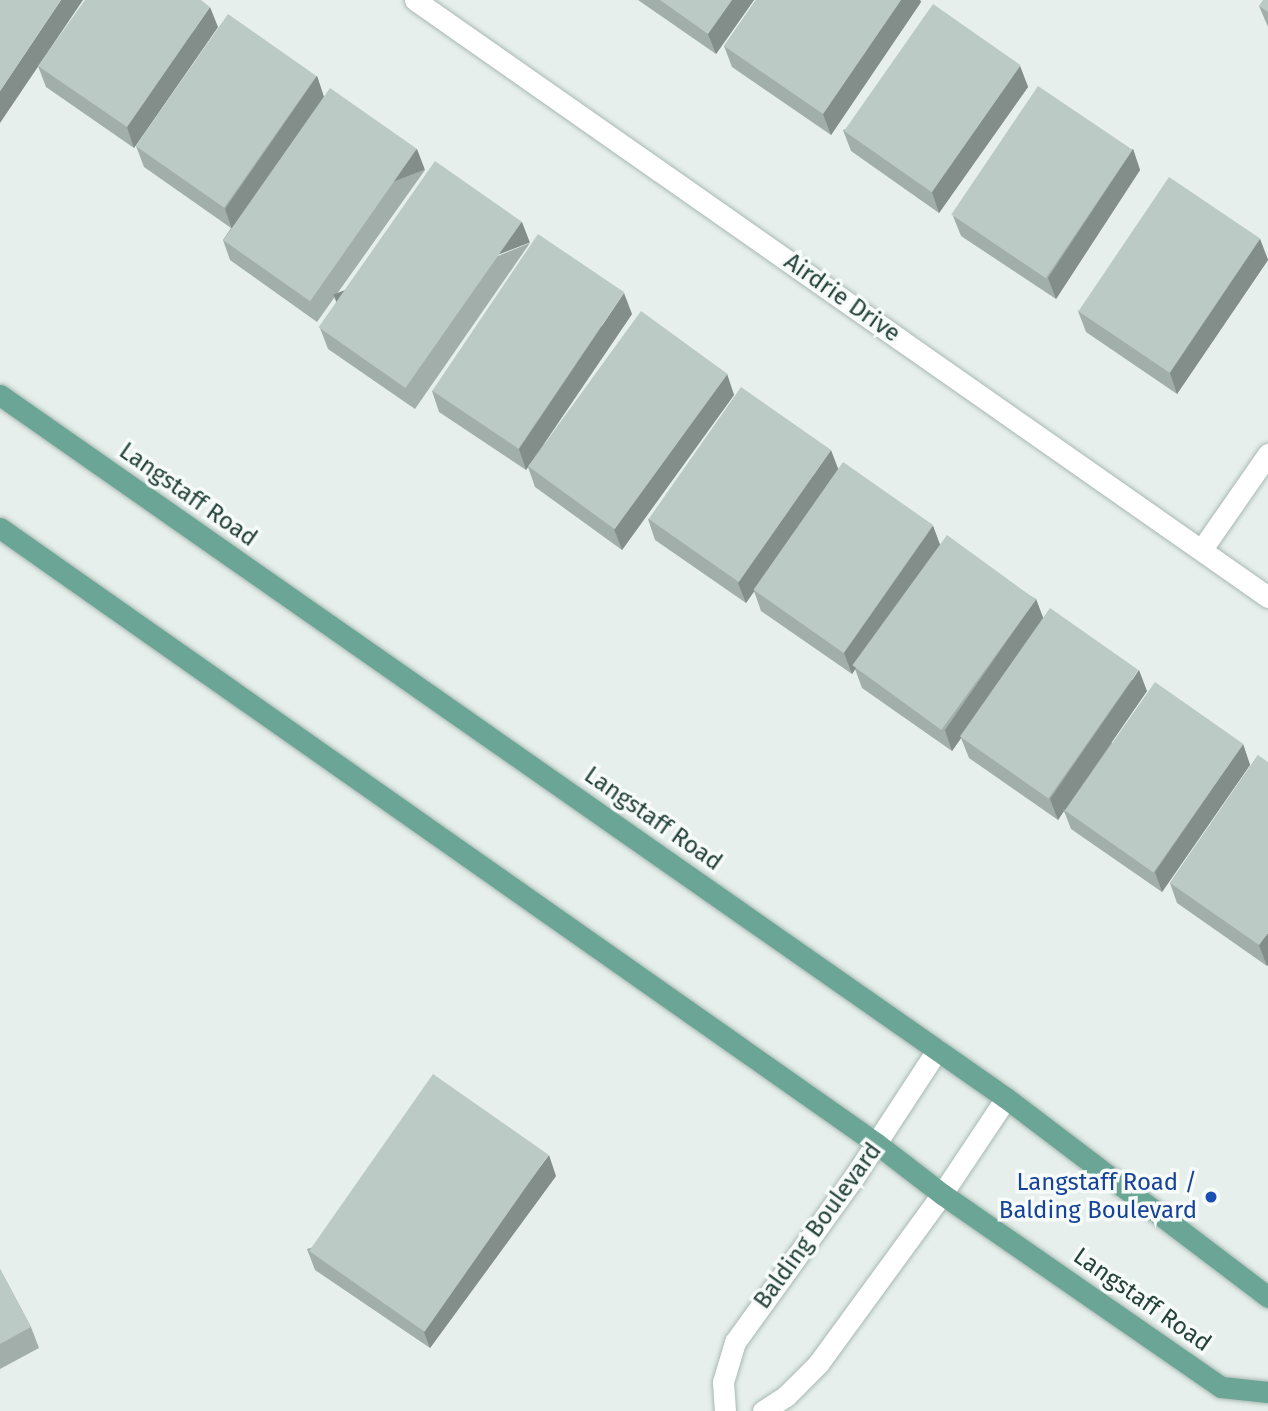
<!DOCTYPE html>
<html>
<head>
<meta charset="utf-8">
<style>
  body { margin:0 }
  #map { position:relative; width:1268px; height:1411px; overflow:hidden; background:#e6efeb; font-family:"Fira Sans",sans-serif }
  div>[style] { position:absolute }
  .roads { filter:drop-shadow(0 0 2px #a8b8b2) drop-shadow(0 0 2px #a8b8b2) }
  .minor>* { height:21px; margin:-10.5px; padding:0 10.5px; transform-origin:10.5px; border-radius:10.5px; background:#fff }
  .major>* { height:21px; margin:-10.5px; padding:0 10.5px; transform-origin:10.5px; border-radius:10.5px; background:#6aa596 }
  .wall>* { inset:0; background:#a1aea9 }
  .shaded-wall>* { inset:0; background:#838d89; transform-origin:0 0 }
  .building>* { inset:0; background:#bbcac4; transform-origin:0 0 }
  .dots>* { width:19px; height:19px; translate:-50% -50%; box-sizing:border-box; border:4px solid #f7fbf9; border-radius:50% }
  span { translate:-50% -50%; white-space:nowrap; text-align:center; line-height:1.15; -webkit-text-stroke:7px #f7fbf9; paint-order:stroke }
  .street-label { font-size:24px; color:#24423a }
  .transit-label { font-size:24px; color:#164399 }
  .right { translate:-100% -50%; text-align:right }
</style>
</head>
<body>
<div id="map">
  <div class="roads">
    <div class="minor">
      <div style="left:415px;top:0;width:1041px;rotate:34.99deg"></div>
      <div style="left:1202px;top:549px;width:116px;rotate:-55.2deg"></div>
      <div style="left:725px;top:1411px;width:29px;rotate:-94deg"></div>
      <div style="left:723px;top:1382px;width:42px;rotate:-73.3deg"></div>
      <div style="left:735px;top:1342px;width:203px;rotate:-54.2deg"></div>
      <div style="left:854px;top:1177px;width:152px;rotate:-56.8deg"></div>
      <div style="left:763px;top:1411px;width:27px;rotate:-33deg"></div>
      <div style="left:786px;top:1396px;width:45px;rotate:-45deg"></div>
      <div style="left:818px;top:1364px;width:210px;rotate:-53.9deg"></div>
      <div style="left:942px;top:1194px;width:115px;rotate:-56.3deg"></div>
    </div>
    <div class="major">
      <div style="left:0;top:395px;width:1227px;rotate:34.95deg"></div>
      <div style="left:1006px;top:1098px;width:329px;rotate:37.2deg"></div>
      <div style="left:0;top:528px;width:1072px;rotate:35.08deg"></div>
      <div style="left:877px;top:1144px;width:82px;rotate:37.6deg"></div>
      <div style="left:942px;top:1194px;width:339px;rotate:34.7deg"></div>
      <div style="left:1221px;top:1387px;width:47px;rotate:6.1deg"></div>
    </div>
  </div>
  <div class="wall">
    <div style="clip-path:polygon(638px 0,754px 0,716px 54px)"></div>
    <div style="clip-path:polygon(756px 0,920px 0,921px 2px,831px 135px,732px 67px,724px 46px)"></div>
    <div style="clip-path:polygon(1268px 0,1268px 27px,1259px 6px)"></div>
    <div style="clip-path:polygon(218px 27px,134px 148px,46px 87px,38px 66px)"></div>
    <div style="clip-path:polygon(1020px 66px,1028px 87px,939px 213px,851px 151px,843px 130px)"></div>
    <div style="clip-path:polygon(317px 76px,324px 97px,425px 170px,317px 322px,230px 260px,223px 240px,231px 228px,144px 167px,136px 146px)"></div>
    <div style="clip-path:polygon(1133px 149px,1140px 170px,1056px 299px,961px 236px,953px 216px)"></div>
    <div style="clip-path:polygon(1260px 239px,1268px 260px,1177px 394px,1086px 332px,1078px 311px)"></div>
    <div style="clip-path:polygon(530px 243px,415px 409px,328px 349px,320px 328px)"></div>
    <div style="clip-path:polygon(632px 314px,544px 444px,727px 374px,734px 395px,622px 550px,535px 487px,528px 467px,526px 470px,439px 412px,432px 391px)"></div>
    <div style="clip-path:polygon(838px 469px,933px 526px,940px 545px,1036px 599px,1043px 618px,1147px 691px,1111px 743px,1243px 744px,1250px 765px,1162px 892px,1071px 829px,1064px 811px,1058px 820px,969px 758px,961px 738px,952px 751px,862px 688px,855px 669px,852px 674px,761px 611px,754px 591px,746px 603px,655px 540px,648px 519px)"></div>
    <div style="clip-path:polygon(1258px 755px,1267px 966px,1177px 903px,1170px 883px)"></div>
    <div style="clip-path:polygon(556px 1176px,430px 1348px,315px 1270px,307px 1249px)"></div>
    <div style="clip-path:polygon(0 1269px,31px 1327px,39px 1348px,0 1369px)"></div>
  </div>
  <div class="shaded-wall">
    <div style="clip-path:polygon(61px 0,83px 0,0 123px,0 91px)"></div>
    <div style="clip-path:polygon(732px 0,754px 0,716px 54px,708px 34px)"></div>
    <div style="clip-path:polygon(901px 0,920px 0,921px 2px,831px 135px,823px 114px)"></div>
    <div style="clip-path:polygon(210px 7px,218px 27px,134px 148px,127px 127px)"></div>
    <div style="clip-path:polygon(1020px 66px,1028px 87px,939px 213px,932px 192px)"></div>
    <div style="clip-path:polygon(317px 76px,324px 97px,232px 229px,225px 209px)"></div>
    <div style="left:417px;top:149px;width:22px;height:186px;rotate:69deg"></div>
    <div style="clip-path:polygon(1133px 149px,1140px 170px,1056px 299px,1048px 278px)"></div>
    <div style="left:522px;top:222px;width:22px;height:202px;rotate:69deg"></div>
    <div style="clip-path:polygon(1260px 239px,1268px 260px,1177px 394px,1170px 373px)"></div>
    <div style="clip-path:polygon(624px 293px,632px 314px,526px 470px,519px 449px)"></div>
    <div style="clip-path:polygon(727px 374px,734px 395px,622px 550px,614px 529px)"></div>
    <div style="clip-path:polygon(831px 450px,839px 471px,746px 603px,738px 583px)"></div>
    <div style="clip-path:polygon(933px 526px,941px 547px,852px 674px,844px 653px)"></div>
    <div style="clip-path:polygon(1036px 599px,1044px 620px,952px 751px,945px 730px)"></div>
    <div style="clip-path:polygon(1139px 670px,1147px 691px,1065px 810px,1063px 809px,1064px 811px,1058px 820px,1050px 799px)"></div>
    <div style="clip-path:polygon(1243px 744px,1250px 765px,1162px 892px,1155px 872px)"></div>
    <div style="clip-path:polygon(1268px 933px,1268px 965px,1267px 966px,1259px 945px)"></div>
    <div style="clip-path:polygon(549px 1155px,556px 1176px,430px 1348px,422px 1327px)"></div>
  </div>
  <div class="building">
    <div style="clip-path:polygon(0 0,61px 0,0 91px)"></div>
    <div style="clip-path:polygon(85px 0,201px 0,210px 7px,127px 127px,38px 66px)"></div>
    <div style="clip-path:polygon(660px 0,732px 0,708px 34px)"></div>
    <div style="clip-path:polygon(756px 0,901px 0,823px 114px,724px 46px)"></div>
    <div style="clip-path:polygon(1263px 0,1268px 0,1268px 12px,1259px 6px)"></div>
    <div style="left:933px;top:4px;width:107px;height:155px;rotate:35deg"></div>
    <div style="left:228px;top:14px;width:108px;height:161px;rotate:35deg"></div>
    <div style="left:1038px;top:86px;width:114px;height:155px;rotate:34deg"></div>
    <div style="left:330px;top:88px;width:106px;height:186px;rotate:35deg"></div>
    <div style="left:435px;top:161px;width:106px;height:203px;rotate:35deg"></div>
    <div style="left:1169px;top:177px;width:110px;height:162px;rotate:34deg"></div>
    <div style="left:538px;top:234px;width:104px;height:189px;rotate:34deg"></div>
    <div style="left:641px;top:311px;width:107px;height:192px;rotate:36deg"></div>
    <div style="left:741px;top:387px;width:110px;height:161px;rotate:35deg"></div>
    <div style="left:843px;top:462px;width:110px;height:156px;rotate:35deg"></div>
    <div style="left:947px;top:535px;width:110px;height:161px;rotate:36deg"></div>
    <div style="left:1050px;top:608px;width:108px;height:157px;rotate:35deg"></div>
    <div style="left:1155px;top:682px;width:108px;height:157px;rotate:35deg"></div>
    <div style="clip-path:polygon(1258px 755px,1268px 762px,1268px 933px,1259px 945px,1170px 883px)"></div>
    <div style="left:433px;top:1074px;width:141px;height:216px;rotate:35deg"></div>
    <div style="clip-path:polygon(0 1269px,31px 1327px,0 1344px)"></div>
  </div>
  <div class="dots">
    <div style="left:1211px;top:1197px;background:#1a4fb4"></div>
  </div>
  <div class="street-label">
    <span style="left:842px;top:298px;rotate:35deg">Airdrie Drive</span>
    <span style="left:188px;top:495px;rotate:35deg">Langstaff Road</span>
    <span style="left:653px;top:819px;rotate:35deg">Langstaff Road</span>
    <span style="left:818px;top:1226px;rotate:-54deg">Balding Boulevard</span>
    <span style="left:1142px;top:1300px;rotate:35deg">Langstaff Road</span>
  </div>
  <div class="transit-label">
    <span class="right" style="left:1197px;top:1197px">Langstaff Road /<br>Balding Boulevard</span>
  </div>
</div>
</body>
</html>
